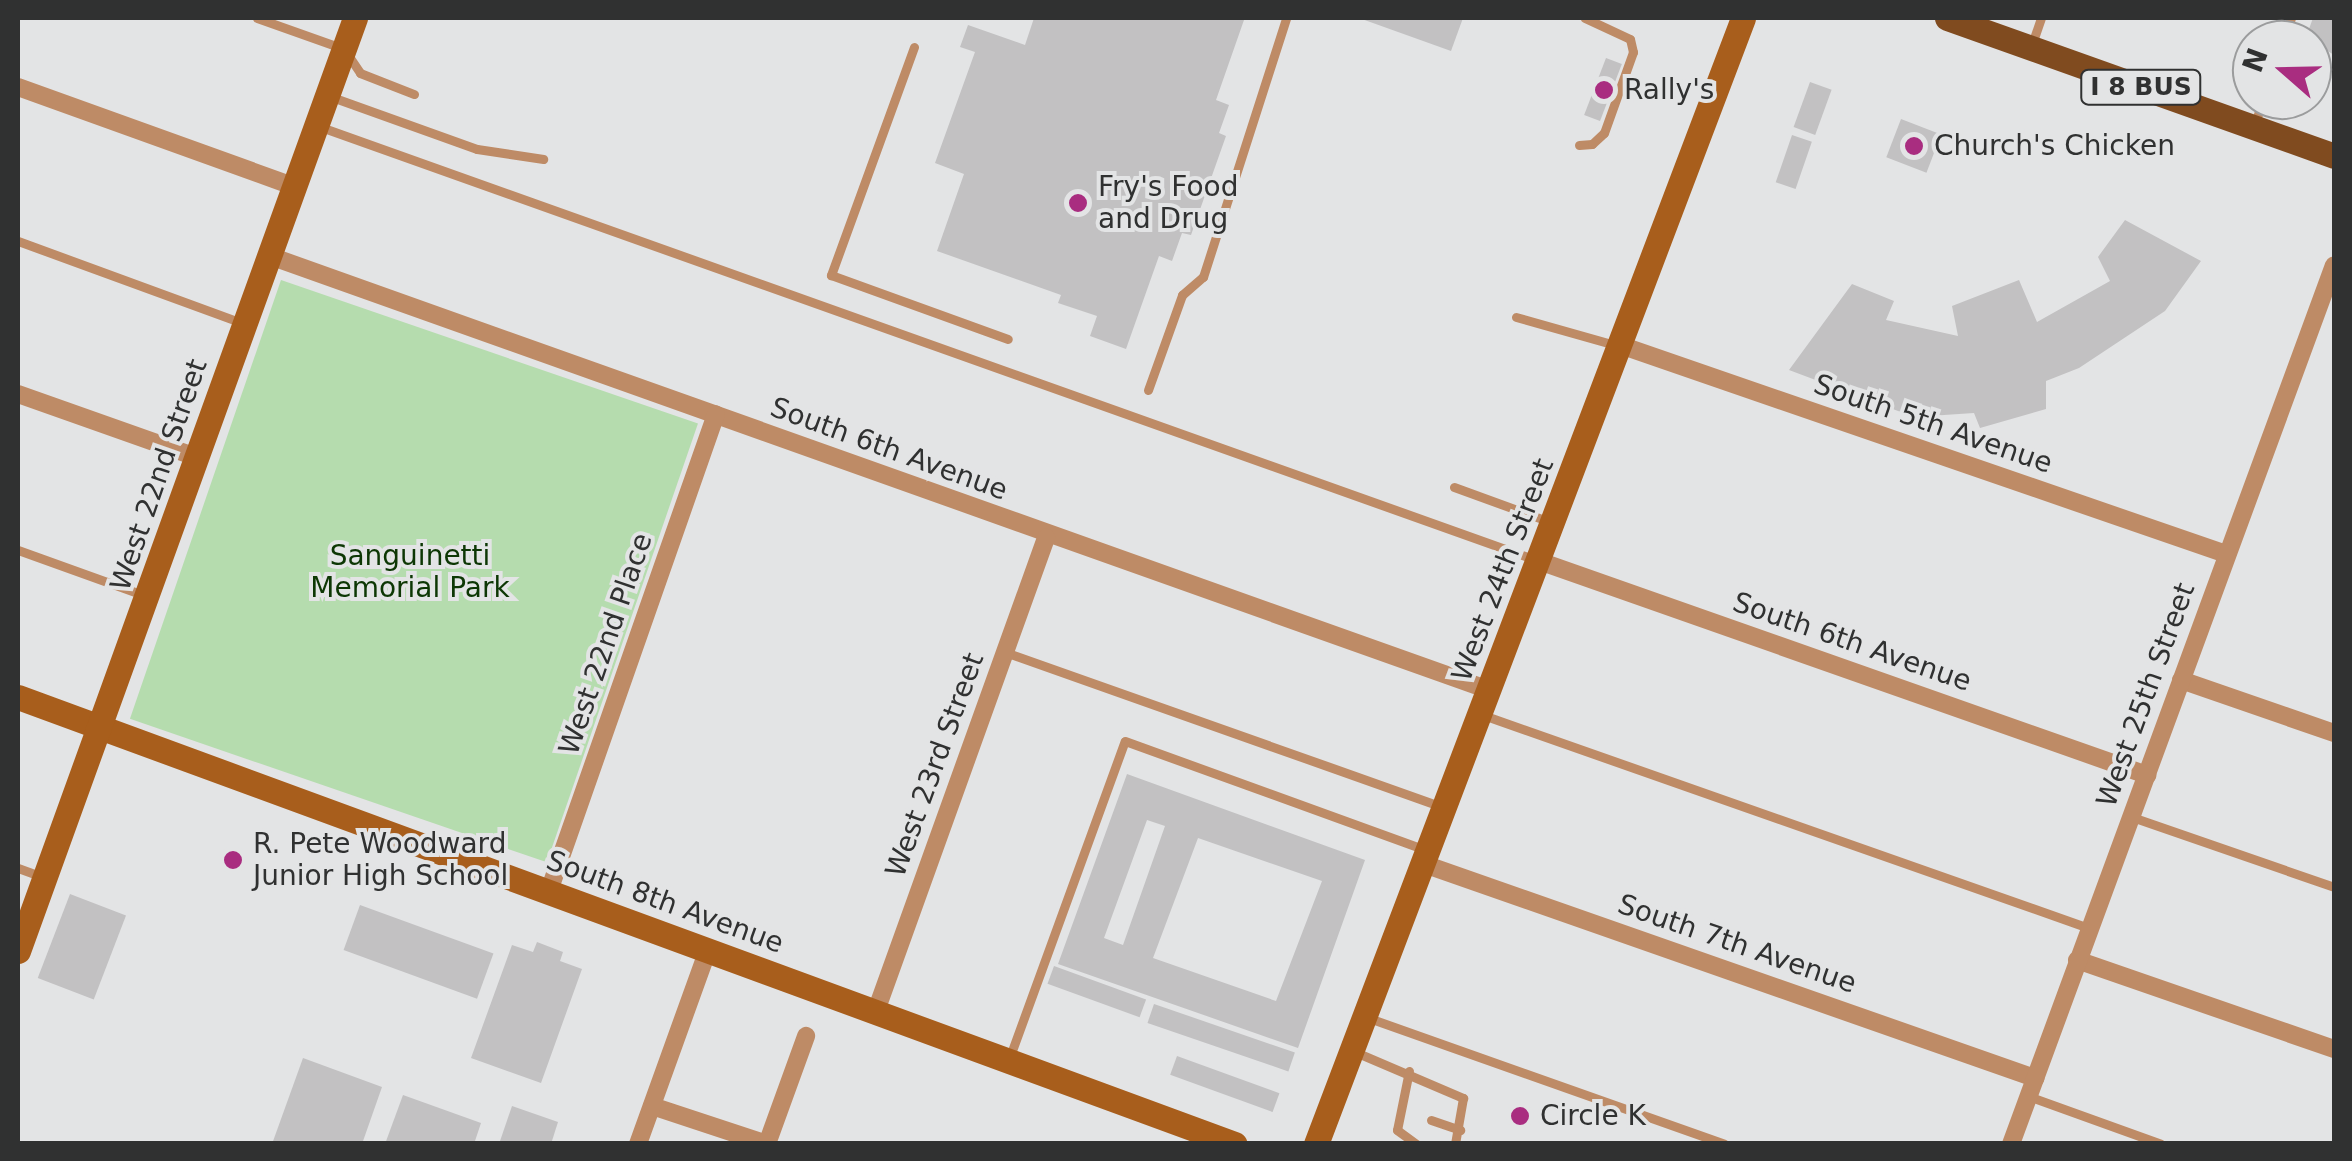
<!DOCTYPE html>
<html>
<head>
<meta charset="utf-8">
<style>
  body { margin:0 }
  #map { position:relative; width:2352px; height:1161px; overflow:hidden; background:#e3e4e5; font-family:"DejaVu Sans",sans-serif }
  div>[style] { position:absolute }
  .green>* { inset:0; background:#b5dcae; transform-origin:0 0 }
  .building>* { inset:0; background:#c2c1c2; transform-origin:0 0 }
  .lane>* { height:9px; margin:-4.5px; padding:0 4.5px; transform-origin:4.5px; border-radius:4.5px; background:#be8b66 }
  .street>* { height:18px; margin:-9px; padding:0 9px; transform-origin:9px; border-radius:9px; background:#be8b66 }
  .secondary>* { height:25px; margin:-12.5px; padding:0 12.5px; transform-origin:12.5px; border-radius:12.5px; background:#a85e1c }
  .primary>* { height:25px; margin:-12.5px; padding:0 12.5px; transform-origin:12.5px; border-radius:12.5px; background:#804b1f }
  .dots>* { width:28px; height:28px; translate:-50% -50%; box-sizing:border-box; border:5px solid #e3e4e5; border-radius:50% }
  span { translate:-50% -50%; white-space:nowrap; text-align:center; line-height:1.15; -webkit-text-stroke:8px #e3e4e5; paint-order:stroke }
  .shield-label span { padding:2px 8px; background:#e3e4e5; border:2px solid; border-radius:8px; -webkit-text-stroke-width:0 }
  .shield-label { font-size:25px; color:#303131; font-weight:700 }
  .poi-label { font-size:28px; color:#303131 }
  .left { translate:0 -50%; text-align:left }
  .street-label { font-size:28px; color:#303131 }
  .park-label { font-size:28px; color:#0d3704 }
  .frame { position:absolute; inset:0; border:20px solid #303131; pointer-events:none }
  .north { position:absolute; left:2232px; top:20px; width:100px; height:100px; box-sizing:border-box; background:#e3e4e5; border:2px solid #9b9c9d; border-radius:50%; rotate:290deg; font-size:28px; font-weight:700; line-height:40px; text-align:center; color:#303131 }
  .north::after { content:''; display:block; margin:auto; width:35px; height:45px; background:#a92d80; clip-path:polygon(50% 0,100% 100%,50% 72%,0 100%) }
</style>
</head>
<body>
<div id="map">
  <div class="green">
    <div style="left:281px;top:280px;width:441px;height:464px;rotate:19deg"></div>
  </div>
  <div class="building">
    <div style="clip-path:polygon(1034px 18px,1244px 20px,1216px 100px,1229px 105px,1219px 133px,1226px 136px,1191px 235px,1182px 233px,1172px 261px,1159px 256px,1126px 349px,1090px 336px,1097px 316px,1058px 303px,1061px 295px,937px 251px,964px 174px,935px 163px,975px 52px,960px 47px,968px 25px,1025px 45px)"></div>
    <div style="clip-path:polygon(1359px 18px,1463px 18px,1451px 51px)"></div>
    <div style="clip-path:polygon(2313px 18px,2334px 18px,2334px 55px,2306px 37px)"></div>
    <div style="left:1606px;top:58px;width:17px;height:61px;rotate:21deg"></div>
    <div style="left:1810px;top:82px;width:23px;height:48px;rotate:20deg"></div>
    <div style="left:1901px;top:119px;width:43px;height:41px;rotate:21deg"></div>
    <div style="left:1792px;top:135px;width:21px;height:50px;rotate:19deg"></div>
    <div style="clip-path:polygon(2125px 220px,2201px 261px,2165px 311px,2079px 368px,2046px 381px,2046px 409px,1980px 428px,1974px 413px,1914px 417px,1789px 370px,1852px 284px,1894px 301px,1886px 320px,1958px 336px,1952px 306px,2019px 280px,2037px 322px,2110px 281px,2098px 257px)"></div>
    <div style="clip-path:polygon(evenodd,1127px 774px,1365px 860px,1298px 1048px,1058px 964px,1127px 774px,1147px 820px,1165px 826px,1123px 945px,1104px 938px,1147px 820px,1127px 774px,1198px 838px,1322px 881px,1276px 1001px,1153px 958px,1198px 838px)"></div>
    <div style="left:70px;top:894px;width:60px;height:90px;rotate:21deg"></div>
    <div style="left:360px;top:905px;width:142px;height:48px;rotate:20deg"></div>
    <div style="clip-path:polygon(537px 942px,563px 952px,560px 961px,582px 969px,541px 1083px,471px 1058px,512px 945px,533px 952px)"></div>
    <div style="left:1054px;top:966px;width:98px;height:19px;rotate:20deg"></div>
    <div style="left:1154px;top:1004px;width:149px;height:20px;rotate:19deg"></div>
    <div style="left:1177px;top:1056px;width:109px;height:20px;rotate:20deg"></div>
    <div style="clip-path:polygon(303px 1058px,382px 1087px,362px 1144px,272px 1144px)"></div>
    <div style="clip-path:polygon(403px 1095px,481px 1123px,474px 1144px,385px 1144px)"></div>
    <div style="clip-path:polygon(512px 1106px,558px 1122px,551px 1144px,499px 1144px)"></div>
  </div>
  <div class="lane">
    <div style="left:257px;top:18px;width:92px;rotate:19.6deg"></div>
    <div style="left:344px;top:49px;width:29px;rotate:56deg"></div>
    <div style="left:360px;top:73px;width:58px;rotate:21.3deg"></div>
    <div style="left:2283px;top:40px;width:23px;rotate:-70deg"></div>
    <div style="left:2032px;top:44px;width:28px;rotate:-71deg"></div>
    <div style="left:914px;top:47px;width:243px;rotate:110deg"></div>
    <div style="left:831px;top:275px;width:188px;rotate:19.9deg"></div>
    <div style="left:329px;top:96px;width:157px;rotate:19.7deg"></div>
    <div style="left:477px;top:149px;width:67px;rotate:8.6deg"></div>
    <div style="left:318px;top:126px;width:1290px;rotate:19.61deg"></div>
    <div style="left:2254px;top:126px;width:28px;rotate:-71deg"></div>
    <div style="left:1579px;top:145px;width:13px;rotate:-4deg"></div>
    <div style="left:1592px;top:144px;width:16px;rotate:-43deg"></div>
    <div style="left:1604px;top:133px;width:86px;rotate:-70.3deg"></div>
    <div style="left:1633px;top:52px;width:13px;rotate:-103deg"></div>
    <div style="left:1630px;top:39px;width:50px;rotate:-155deg"></div>
    <div style="left:18px;top:241px;width:239px;rotate:20.1deg"></div>
    <div style="left:1516px;top:317px;width:103px;rotate:15.8deg"></div>
    <div style="left:1148px;top:390px;width:101px;rotate:-70.3deg"></div>
    <div style="left:1182px;top:295px;width:28px;rotate:-41deg"></div>
    <div style="left:1203px;top:277px;width:272px;rotate:-72.2deg"></div>
    <div style="left:1454px;top:487px;width:102px;rotate:20deg"></div>
    <div style="left:18px;top:550px;width:136px;rotate:19.8deg"></div>
    <div style="left:1005px;top:652px;width:461px;rotate:19.5deg"></div>
    <div style="left:1483px;top:715px;width:642px;rotate:19.37deg"></div>
    <div style="left:2132px;top:817px;width:214px;rotate:19.1deg"></div>
    <div style="left:18px;top:868px;width:27px;rotate:20deg"></div>
    <div style="left:1366px;top:1017px;width:380px;rotate:19.5deg"></div>
    <div style="left:1353px;top:1051px;width:120px;rotate:23.1deg"></div>
    <div style="left:1463px;top:1098px;width:47px;rotate:99.9deg"></div>
    <div style="left:1009px;top:1059px;width:338px;rotate:-70deg"></div>
    <div style="left:1125px;top:741px;width:317px;rotate:19.9deg"></div>
    <div style="left:1409px;top:1071px;width:60px;rotate:101.5deg"></div>
    <div style="left:1397px;top:1130px;width:24px;rotate:36deg"></div>
    <div style="left:2028px;top:1096px;width:141px;rotate:19.8deg"></div>
    <div style="left:1431px;top:1120px;width:31px;rotate:19deg"></div>
  </div>
  <div class="street">
    <div style="left:18px;top:87px;width:292px;rotate:19.8deg"></div>
    <div style="left:270px;top:256px;width:1294px;rotate:19.6deg"></div>
    <div style="left:1623px;top:346px;width:638px;rotate:19.03deg"></div>
    <div style="left:18px;top:394px;width:189px;rotate:19.5deg"></div>
    <div style="left:1539px;top:561px;width:645px;rotate:19.39deg"></div>
    <div style="left:2181px;top:680px;width:162px;rotate:19.1deg"></div>
    <div style="left:1421px;top:863px;width:651px;rotate:19.3deg"></div>
    <div style="left:549px;top:891px;width:505px;rotate:-70.7deg"></div>
    <div style="left:2077px;top:960px;width:272px;rotate:19.1deg"></div>
    <div style="left:876px;top:1011px;width:503px;rotate:-70.23deg"></div>
    <div style="left:652px;top:1106px;width:121px;rotate:18.3deg"></div>
    <div style="left:638px;top:1144px;width:206px;rotate:-70.2deg"></div>
    <div style="left:767px;top:1144px;width:115px;rotate:-70.1deg"></div>
    <div style="left:2011px;top:1144px;width:936px;rotate:-69.82deg"></div>
  </div>
  <div class="secondary">
    <div style="left:18px;top:697px;width:1296px;rotate:20.17deg"></div>
    <div style="left:18px;top:951px;width:992px;rotate:-70.14deg"></div>
    <div style="left:1316px;top:1144px;width:1204px;rotate:-69.23deg"></div>
  </div>
  <div class="primary">
    <div style="left:1947px;top:18px;width:411px;rotate:19.6deg"></div>
  </div>
  <div class="dots">
    <div style="left:1604px;top:90px;background:#a92d80"></div>
    <div style="left:1914px;top:146px;background:#a92d80"></div>
    <div style="left:1078px;top:203px;background:#a92d80"></div>
    <div style="left:233px;top:860px;background:#a92d80"></div>
    <div style="left:1520px;top:1116px;background:#a92d80"></div>
  </div>
  <div class="shield-label">
    <span style="left:2141px;top:87px">I 8 BUS</span>
  </div>
  <div class="poi-label">
    <span class="left" style="left:1624px;top:90px">Rally's</span>
    <span class="left" style="left:1934px;top:146px">Church's Chicken</span>
    <span class="left" style="left:1098px;top:203px">Fry's Food<br>and Drug</span>
    <span class="left" style="left:253px;top:860px">R. Pete Woodward<br>Junior High School</span>
    <span class="left" style="left:1540px;top:1116px">Circle K</span>
  </div>
  <div class="street-label">
    <span style="left:1933px;top:424px;rotate:19deg">South 5th Avenue</span>
    <span style="left:889px;top:449px;rotate:20deg">South 6th Avenue</span>
    <span style="left:159px;top:475px;rotate:-71deg">West 22nd Street</span>
    <span style="left:1503px;top:570px;rotate:-69deg">West 24th Street</span>
    <span style="left:1852px;top:642px;rotate:19deg">South 6th Avenue</span>
    <span style="left:606px;top:644px;rotate:-71deg">West 22nd Place</span>
    <span style="left:2146px;top:695px;rotate:-70deg">West 25th Street</span>
    <span style="left:935px;top:765px;rotate:-70deg">West 23rd Street</span>
    <span style="left:665px;top:902px;rotate:20deg">South 8th Avenue</span>
    <span style="left:1737px;top:944px;rotate:19deg">South 7th Avenue</span>
  </div>
  <div class="park-label">
    <span style="left:410px;top:572px">Sanguinetti<br>Memorial Park</span>
  </div>
  <div class="frame"></div>
  <div class="north">N</div>
</div>
</body>
</html>
